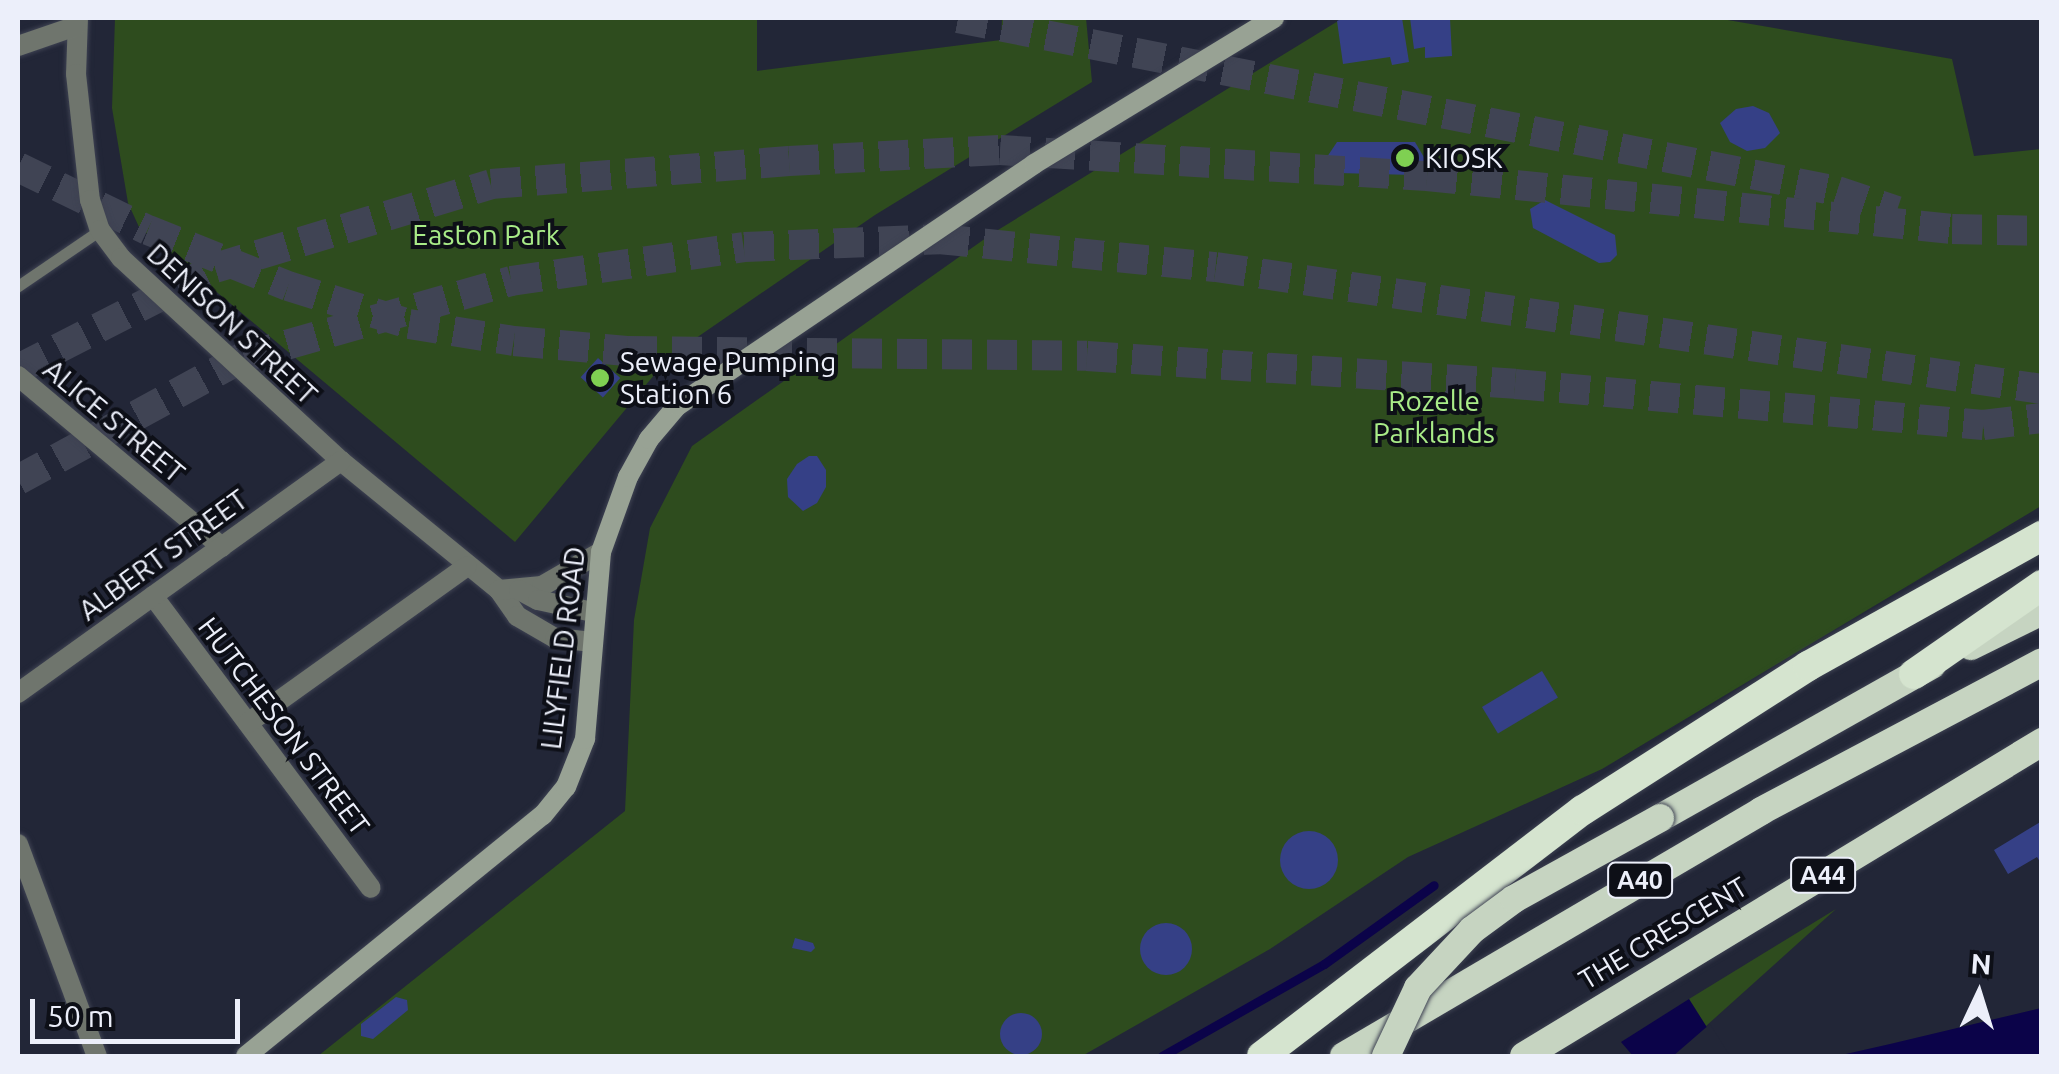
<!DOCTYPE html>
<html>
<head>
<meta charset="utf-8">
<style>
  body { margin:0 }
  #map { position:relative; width:2059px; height:1074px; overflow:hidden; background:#222637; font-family:Ubuntu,sans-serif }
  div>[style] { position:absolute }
  .green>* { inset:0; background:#2e4c1e }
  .water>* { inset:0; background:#0b0349 }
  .pier>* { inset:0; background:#222637 }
  .stream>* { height:9px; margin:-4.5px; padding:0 4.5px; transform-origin:4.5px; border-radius:4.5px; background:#0b0349 }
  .building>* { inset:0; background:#354086; transform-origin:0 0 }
  .round { border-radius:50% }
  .motorway-tunnel>* { height:30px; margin-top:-15px; transform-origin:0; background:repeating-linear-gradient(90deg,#404454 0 30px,transparent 0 45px) }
  .roads { filter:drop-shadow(0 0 2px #3e4252) drop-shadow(0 0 2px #3e4252) }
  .service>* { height:11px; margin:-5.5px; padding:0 5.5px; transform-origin:5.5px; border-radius:5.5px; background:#6f756d }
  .minor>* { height:20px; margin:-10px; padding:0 10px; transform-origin:10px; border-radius:10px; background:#6f756d }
  .secondary>* { height:20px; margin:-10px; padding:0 10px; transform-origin:10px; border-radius:10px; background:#98a294 }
  .trunk>* { height:28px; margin:-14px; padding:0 14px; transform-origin:14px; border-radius:14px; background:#c6d4c1 }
  .motorway>* { height:30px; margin:-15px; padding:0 15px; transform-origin:15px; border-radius:15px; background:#d5e4cf }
  .bridges { filter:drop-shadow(0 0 2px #3e4252) drop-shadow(0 0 2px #3e4252) }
  .trunk-bridge>* { height:28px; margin:-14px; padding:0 14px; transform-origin:14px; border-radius:14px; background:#c6d4c1 }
  .dots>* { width:28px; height:28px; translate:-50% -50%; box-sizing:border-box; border:5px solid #0d0f17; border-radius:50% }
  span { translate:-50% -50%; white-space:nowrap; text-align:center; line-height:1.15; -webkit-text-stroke:8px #0d0f17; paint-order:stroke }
  .shield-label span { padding:2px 8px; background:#0d0f17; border:2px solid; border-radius:8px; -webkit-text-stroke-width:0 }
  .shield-label { font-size:25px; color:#eceffa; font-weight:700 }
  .poi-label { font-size:28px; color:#eceffa }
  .left { translate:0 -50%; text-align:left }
  .park-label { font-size:28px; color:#a9ec88 }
  .street-label { font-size:28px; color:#eceffa }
  .frame { position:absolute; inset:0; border:20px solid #eceffa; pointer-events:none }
  .north { position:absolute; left:1929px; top:944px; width:100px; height:100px; -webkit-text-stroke:8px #0d0f17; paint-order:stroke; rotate:4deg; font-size:28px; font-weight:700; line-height:40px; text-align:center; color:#eceffa }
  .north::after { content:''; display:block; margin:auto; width:35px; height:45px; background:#eceffa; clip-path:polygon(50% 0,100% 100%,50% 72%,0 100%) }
  .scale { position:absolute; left:30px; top:999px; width:210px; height:45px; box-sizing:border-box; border:5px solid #eceffa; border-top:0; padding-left:12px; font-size:30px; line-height:35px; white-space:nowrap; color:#eceffa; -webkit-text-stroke:8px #0d0f17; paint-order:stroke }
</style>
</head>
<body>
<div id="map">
  <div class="green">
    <div style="clip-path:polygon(115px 18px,757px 18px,757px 71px,1001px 40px,1002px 18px,1086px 18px,1092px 82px,875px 215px,670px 356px,515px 542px,139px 227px,128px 203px,112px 108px)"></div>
    <div style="clip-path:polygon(1343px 18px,1716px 18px,1952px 59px,1974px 156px,2041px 149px,2041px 506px,1602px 769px,1408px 857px,1270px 949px,1082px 1056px,318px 1056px,625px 811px,634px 620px,650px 528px,692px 446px,993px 233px)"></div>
    <div style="clip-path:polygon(1836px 909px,1706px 1026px,1689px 999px)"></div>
  </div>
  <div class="water">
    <div style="clip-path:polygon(1689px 999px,1725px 1056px,1633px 1056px,1621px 1042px)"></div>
    <div style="clip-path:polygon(2041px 1008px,2041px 1056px,1837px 1056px,1890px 1044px)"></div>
  </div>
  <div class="pier">
    <div style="clip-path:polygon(1710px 1024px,1730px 1056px,1673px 1056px)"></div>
  </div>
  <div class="stream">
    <div style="left:1162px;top:1056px;width:186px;rotate:-29.6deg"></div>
    <div style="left:1324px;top:964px;width:135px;rotate:-35.7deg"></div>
  </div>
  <div class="building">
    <div style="clip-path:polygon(1343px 18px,1402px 18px,1409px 62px,1392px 65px,1390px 57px,1343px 64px,1337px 21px)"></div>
    <div style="clip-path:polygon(1410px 18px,1450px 18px,1452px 56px,1425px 58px,1425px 47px,1414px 49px)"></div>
    <div style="clip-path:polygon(1753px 106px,1769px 113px,1780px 133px,1765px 148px,1747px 151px,1730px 142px,1720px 123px,1736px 109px)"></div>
    <div style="clip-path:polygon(1337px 142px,1415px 142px,1425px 159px,1423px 169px,1413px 175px,1338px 173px,1327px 157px)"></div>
    <div style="clip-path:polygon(1545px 200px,1615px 235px,1617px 255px,1610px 262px,1599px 263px,1533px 228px,1530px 209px)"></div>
    <div style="left:598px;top:358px;width:30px;height:26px;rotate:42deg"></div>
    <div style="clip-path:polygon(809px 456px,817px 456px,826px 470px,826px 487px,817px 503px,803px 511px,788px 497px,787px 479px,797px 464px)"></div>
    <div style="left:1542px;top:671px;width:31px;height:70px;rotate:59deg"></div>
    <div style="clip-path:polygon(2042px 821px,2042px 865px,2037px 857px,2008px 874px,1994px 850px)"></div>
    <div class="round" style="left:1280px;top:831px;width:58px;height:58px"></div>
    <div class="round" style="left:1140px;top:923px;width:52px;height:52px"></div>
    <div style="clip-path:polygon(795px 938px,813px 943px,815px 948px,811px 952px,792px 948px)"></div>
    <div style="clip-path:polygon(396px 997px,407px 1000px,408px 1010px,373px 1039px,361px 1036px,361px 1024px)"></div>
    <div class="round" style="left:1000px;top:1013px;width:42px;height:42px"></div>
  </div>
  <div class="motorway-tunnel">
    <div style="left:958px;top:18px;width:896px;rotate:11.13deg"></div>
    <div style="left:1837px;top:191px;width:63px;rotate:18.4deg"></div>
    <div style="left:18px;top:167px;width:144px;rotate:25.9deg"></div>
    <div style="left:148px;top:230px;width:151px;rotate:21.8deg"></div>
    <div style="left:288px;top:286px;width:127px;rotate:17.4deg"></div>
    <div style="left:409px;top:324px;width:106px;rotate:9.2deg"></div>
    <div style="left:514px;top:341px;width:113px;rotate:5.1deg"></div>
    <div style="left:627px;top:351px;width:460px;rotate:0.6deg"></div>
    <div style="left:1087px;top:356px;width:429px;rotate:3.7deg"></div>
    <div style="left:1515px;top:384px;width:470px;rotate:5deg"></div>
    <div style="left:1983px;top:425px;width:59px;rotate:-6.8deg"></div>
    <div style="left:18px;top:369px;width:221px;rotate:-27.1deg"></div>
    <div style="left:215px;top:268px;width:288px;rotate:-16.9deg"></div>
    <div style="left:491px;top:184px;width:299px;rotate:-4.4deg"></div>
    <div style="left:789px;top:161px;width:211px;rotate:-3deg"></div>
    <div style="left:1000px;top:150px;width:428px;rotate:3.5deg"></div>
    <div style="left:1427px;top:176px;width:528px;rotate:5.76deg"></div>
    <div style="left:1952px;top:229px;width:90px;rotate:1.3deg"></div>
    <div style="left:18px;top:480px;width:257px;rotate:-28.6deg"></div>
    <div style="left:244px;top:357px;width:278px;rotate:-15.9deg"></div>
    <div style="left:511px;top:281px;width:235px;rotate:-8.3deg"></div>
    <div style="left:744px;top:247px;width:195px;rotate:-2.3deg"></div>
    <div style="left:939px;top:239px;width:278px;rotate:5.8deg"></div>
    <div style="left:1216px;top:267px;width:835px;rotate:8.4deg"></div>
  </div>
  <div class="roads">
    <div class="service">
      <div style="left:18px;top:286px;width:99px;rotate:-34.3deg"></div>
    </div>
    <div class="minor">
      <div style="left:78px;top:18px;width:56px;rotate:92deg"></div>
      <div style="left:76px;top:74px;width:127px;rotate:83.7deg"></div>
      <div style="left:90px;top:200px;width:32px;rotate:72deg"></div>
      <div style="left:100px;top:230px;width:35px;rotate:53deg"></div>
      <div style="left:121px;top:258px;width:299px;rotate:42.7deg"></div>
      <div style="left:341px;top:461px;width:204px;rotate:39.2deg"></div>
      <div style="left:499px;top:590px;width:32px;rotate:55deg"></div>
      <div style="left:517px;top:616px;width:44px;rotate:30.1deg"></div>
      <div style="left:555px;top:638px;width:36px;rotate:6deg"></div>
      <div style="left:18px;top:46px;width:61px;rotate:-19deg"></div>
      <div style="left:18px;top:376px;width:266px;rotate:40deg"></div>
      <div style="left:499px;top:590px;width:43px;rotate:-5.3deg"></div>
      <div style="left:542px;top:586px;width:68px;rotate:-30deg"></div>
      <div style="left:519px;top:590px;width:21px;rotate:28deg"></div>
      <div style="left:538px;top:600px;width:56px;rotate:12.3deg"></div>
      <div style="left:153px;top:596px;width:364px;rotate:53.3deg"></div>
      <div style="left:18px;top:693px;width:398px;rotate:-35.7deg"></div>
      <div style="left:248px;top:723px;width:269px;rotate:-35.6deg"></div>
      <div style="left:18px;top:844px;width:226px;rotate:69.6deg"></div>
    </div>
    <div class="secondary">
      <div style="left:246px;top:1056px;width:382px;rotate:-39.1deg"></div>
      <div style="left:543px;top:815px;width:36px;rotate:-51deg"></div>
      <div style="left:566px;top:787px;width:52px;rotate:-68.4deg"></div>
      <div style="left:585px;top:739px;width:188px;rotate:-85.1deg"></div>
      <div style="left:601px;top:552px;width:80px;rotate:-70.2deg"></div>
      <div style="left:628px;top:477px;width:43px;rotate:-61.1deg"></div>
      <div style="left:649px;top:439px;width:43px;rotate:-49.7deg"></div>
      <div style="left:677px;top:406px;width:431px;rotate:-34.1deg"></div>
      <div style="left:1034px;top:164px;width:281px;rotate:-31.3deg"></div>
    </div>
    <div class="trunk">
      <div style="left:1971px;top:646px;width:79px;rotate:-26.2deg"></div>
      <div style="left:1660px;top:818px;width:312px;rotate:-29.4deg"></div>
      <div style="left:1344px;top:1056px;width:484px;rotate:-30.4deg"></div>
      <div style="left:1761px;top:811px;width:318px;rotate:-27.9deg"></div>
      <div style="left:1524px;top:1056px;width:606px;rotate:-31.22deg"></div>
    </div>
    <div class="motorway">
      <div style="left:1914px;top:674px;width:156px;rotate:-34.8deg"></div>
      <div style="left:1262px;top:1056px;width:404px;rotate:-37.5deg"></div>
      <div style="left:1583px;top:810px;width:267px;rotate:-32.6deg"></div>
      <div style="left:1808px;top:666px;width:268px;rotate:-29.1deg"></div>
    </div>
  </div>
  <div class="bridges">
    <div class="trunk-bridge">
      <div style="left:1386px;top:1056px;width:75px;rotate:-64.8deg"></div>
      <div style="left:1418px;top:988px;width:79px;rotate:-47deg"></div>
      <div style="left:1472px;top:930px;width:52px;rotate:-36.4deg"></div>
      <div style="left:1514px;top:899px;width:167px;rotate:-29deg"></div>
    </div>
  </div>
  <div class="dots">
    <div style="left:1405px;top:158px;background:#7fd052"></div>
    <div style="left:600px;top:378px;background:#7fd052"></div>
  </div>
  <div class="shield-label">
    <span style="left:1823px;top:875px">A44</span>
    <span style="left:1640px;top:880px">A40</span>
  </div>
  <div class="poi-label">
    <span class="left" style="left:1425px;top:158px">KIOSK</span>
    <span class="left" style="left:620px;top:378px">Sewage Pumping<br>Station 6</span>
  </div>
  <div class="park-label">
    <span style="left:486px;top:235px">Easton Park</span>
    <span style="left:1434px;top:417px">Rozelle<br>Parklands</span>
  </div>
  <div class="street-label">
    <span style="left:232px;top:324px;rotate:43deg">DENISON STREET</span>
    <span style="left:114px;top:421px;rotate:40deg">ALICE STREET</span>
    <span style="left:163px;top:555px;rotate:-36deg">ALBERT STREET</span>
    <span style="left:563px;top:648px;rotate:-83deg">LILYFIELD ROAD</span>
    <span style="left:284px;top:726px;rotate:53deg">HUTCHESON STREET</span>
    <span style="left:1663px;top:933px;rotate:-31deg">THE CRESCENT</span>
  </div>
  <div class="frame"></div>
  <div class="north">N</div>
  <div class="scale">50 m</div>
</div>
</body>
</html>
